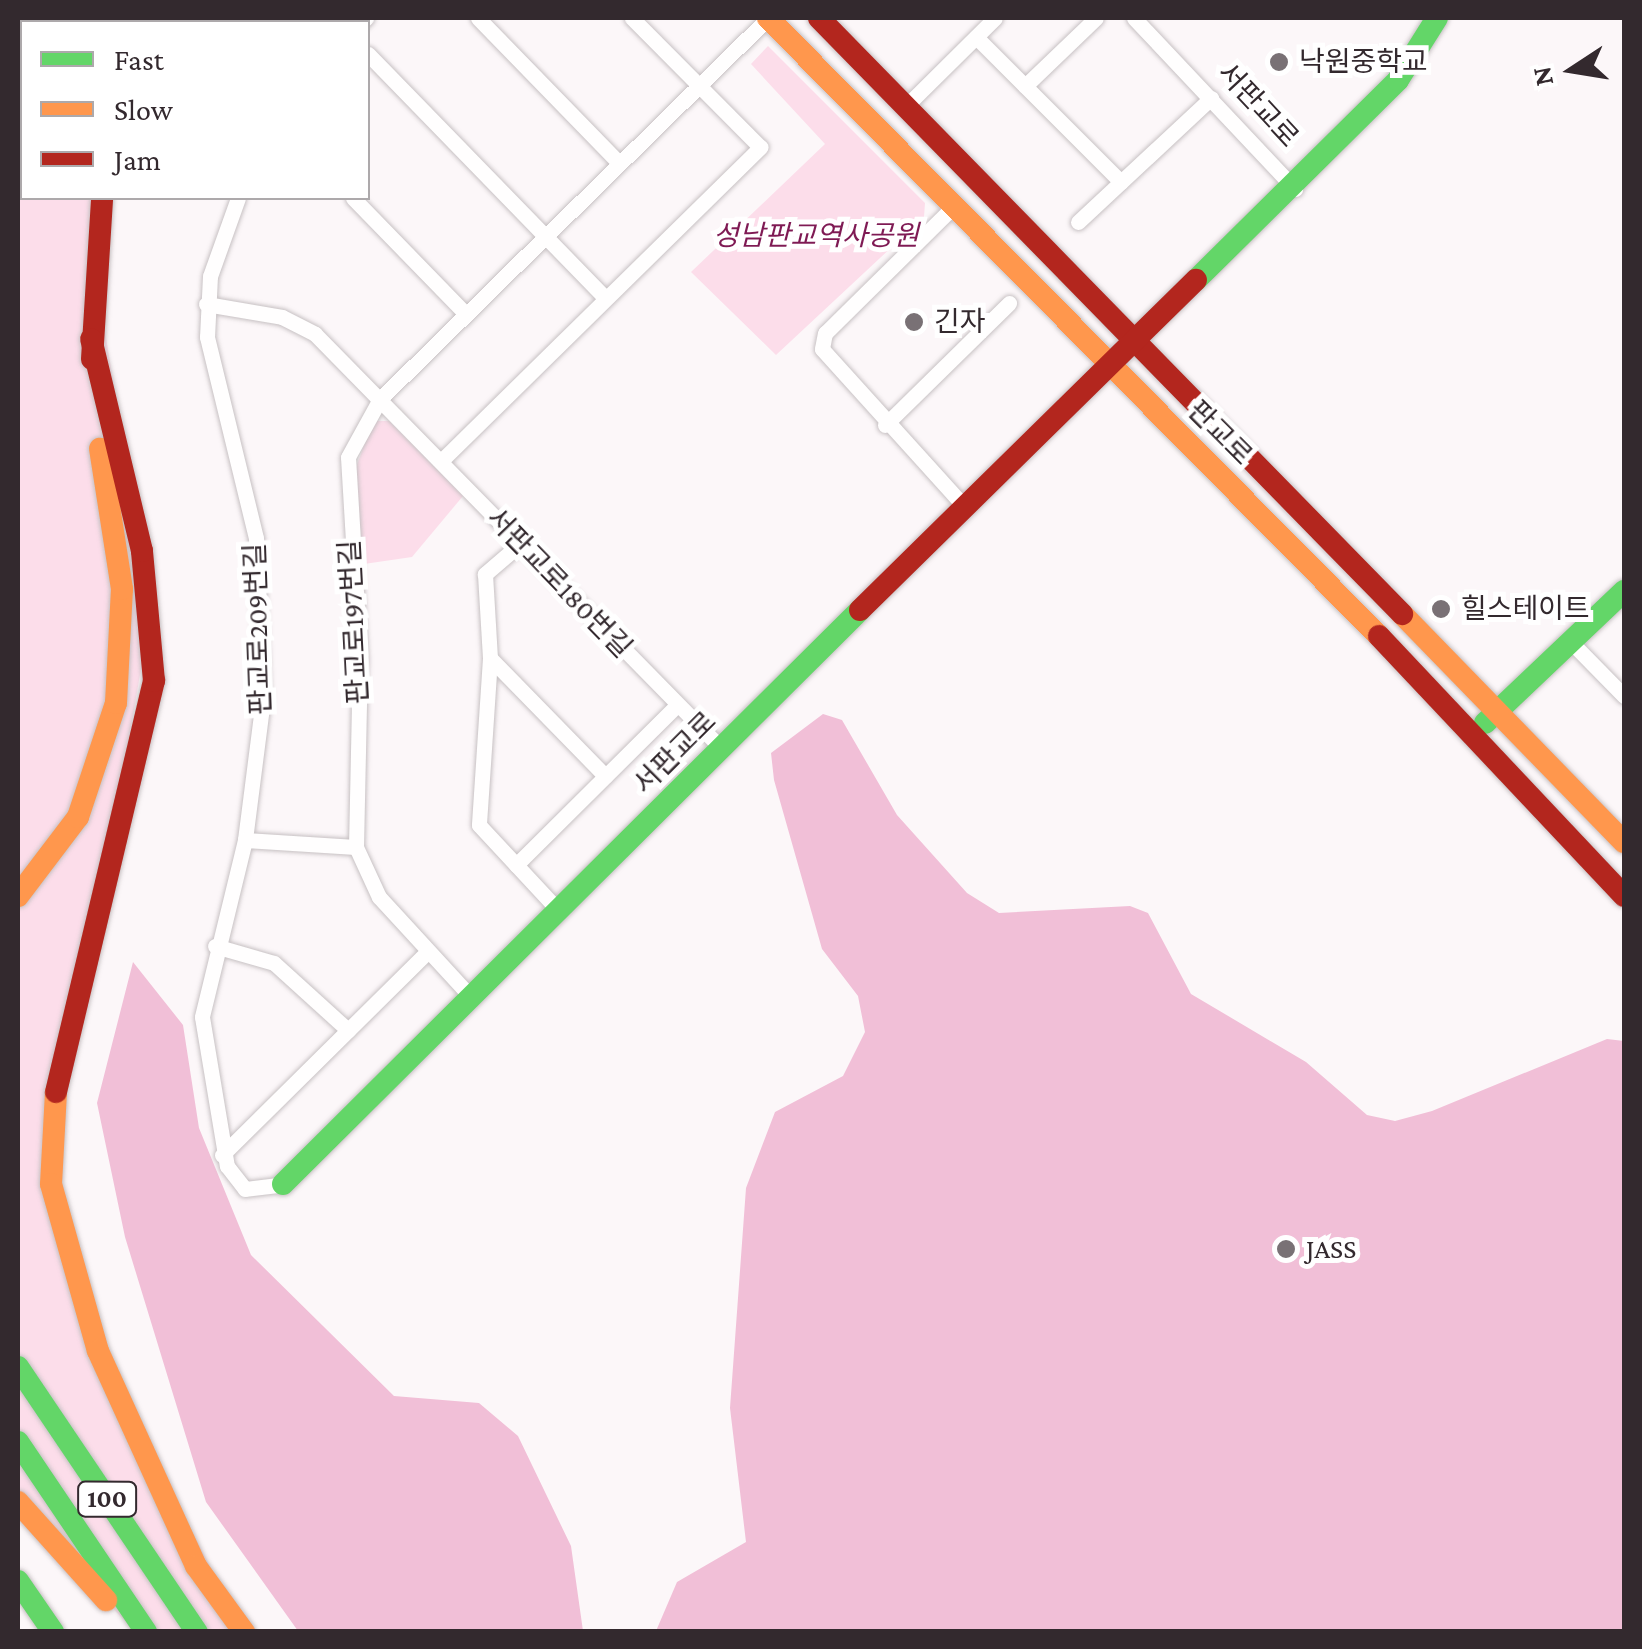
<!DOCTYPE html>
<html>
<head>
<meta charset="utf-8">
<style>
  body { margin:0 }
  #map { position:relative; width:1642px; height:1649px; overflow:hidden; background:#fcf7f9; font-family:"Crimson Pro","Noto Sans KR",serif }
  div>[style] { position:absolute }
  .green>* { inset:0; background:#fcddea }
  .forest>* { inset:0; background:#f1bfd7 }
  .roads { filter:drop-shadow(0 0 2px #c7c1c3) drop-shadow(0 0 2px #c7c1c3) }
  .street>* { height:15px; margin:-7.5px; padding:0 7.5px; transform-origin:7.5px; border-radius:7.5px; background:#fffefe }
  .fast>* { height:22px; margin:-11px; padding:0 11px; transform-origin:11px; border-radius:11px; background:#63d668 }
  .slow>* { height:22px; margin:-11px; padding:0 11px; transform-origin:11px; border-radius:11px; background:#ff974d }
  .jam>* { height:22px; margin:-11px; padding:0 11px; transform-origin:11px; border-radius:11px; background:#b3261e }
  .dots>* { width:28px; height:28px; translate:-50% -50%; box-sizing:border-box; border:5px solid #fff; border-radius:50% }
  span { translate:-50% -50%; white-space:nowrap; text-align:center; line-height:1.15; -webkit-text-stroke:10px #fff; paint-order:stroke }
  .shield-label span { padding:2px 8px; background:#fff; border:2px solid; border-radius:8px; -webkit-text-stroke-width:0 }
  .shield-label { font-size:25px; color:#33292e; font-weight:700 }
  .poi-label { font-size:28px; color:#33292e }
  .left { translate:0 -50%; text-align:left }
  .street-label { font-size:28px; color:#33292e }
  .park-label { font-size:28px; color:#7f1a54; font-style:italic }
  .frame { position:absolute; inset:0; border:20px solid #33292e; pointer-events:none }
  .legend { position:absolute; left:20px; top:20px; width:350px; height:180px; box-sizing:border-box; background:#fff; border:2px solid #ada9ab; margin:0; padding:12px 18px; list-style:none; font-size:30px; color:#33292e }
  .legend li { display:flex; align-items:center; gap:20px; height:50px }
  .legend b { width:50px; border:2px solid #ada9ab }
  .north { position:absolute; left:1522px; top:20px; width:100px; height:100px; -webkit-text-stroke:8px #fff; paint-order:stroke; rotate:258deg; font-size:28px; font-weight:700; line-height:40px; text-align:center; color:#33292e }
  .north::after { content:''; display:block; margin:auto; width:35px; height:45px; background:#33292e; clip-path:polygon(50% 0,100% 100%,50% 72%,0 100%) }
</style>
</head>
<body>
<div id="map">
  <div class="green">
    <div style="clip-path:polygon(18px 18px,183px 18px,22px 22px,22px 198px,102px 198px,93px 258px,151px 612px,51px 1184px,98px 1351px,244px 1631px,134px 1631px,18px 1506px)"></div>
    <div style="clip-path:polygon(768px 46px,925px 203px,924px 217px,776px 355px,691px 272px,825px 144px,751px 64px)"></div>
    <div style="clip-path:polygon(373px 421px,389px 421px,463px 496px,412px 557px,364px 564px,354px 473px)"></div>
  </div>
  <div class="forest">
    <div style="clip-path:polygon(823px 714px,842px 720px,897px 815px,967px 893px,999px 913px,1130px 906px,1148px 913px,1191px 994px,1306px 1062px,1367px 1115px,1395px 1121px,1432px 1111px,1607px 1039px,1624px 1041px,1624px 1631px,656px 1631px,677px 1582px,746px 1542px,730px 1408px,746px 1188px,775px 1112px,843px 1076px,865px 1032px,858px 996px,822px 949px,774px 780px,771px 753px)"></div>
    <div style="clip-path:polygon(133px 962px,183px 1025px,199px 1128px,251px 1255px,394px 1396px,479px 1403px,518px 1436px,571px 1546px,583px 1631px,298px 1631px,206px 1502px,125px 1237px,97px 1103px)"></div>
  </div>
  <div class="roads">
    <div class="street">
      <div style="left:478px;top:18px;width:202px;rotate:45.8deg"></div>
      <div style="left:1134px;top:18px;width:235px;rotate:46.7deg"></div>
      <div style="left:362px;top:22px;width:6px;rotate:-45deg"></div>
      <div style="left:976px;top:37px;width:205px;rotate:45deg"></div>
      <div style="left:368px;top:54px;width:339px;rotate:45.8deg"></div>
      <div style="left:1025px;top:86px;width:98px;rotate:-43.8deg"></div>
      <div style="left:908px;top:104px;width:122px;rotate:-44.7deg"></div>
      <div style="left:238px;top:198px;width:83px;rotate:109.7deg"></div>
      <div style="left:210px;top:276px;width:61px;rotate:92.8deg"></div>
      <div style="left:207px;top:337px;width:207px;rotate:76.3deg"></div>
      <div style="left:256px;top:538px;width:161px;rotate:87.5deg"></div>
      <div style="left:263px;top:699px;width:142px;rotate:97.3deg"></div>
      <div style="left:245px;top:840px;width:182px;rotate:103.7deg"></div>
      <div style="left:202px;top:1017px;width:151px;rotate:80.5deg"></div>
      <div style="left:227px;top:1166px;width:29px;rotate:52deg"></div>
      <div style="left:245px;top:1189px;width:38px;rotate:-7deg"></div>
      <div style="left:353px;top:198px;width:162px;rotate:45.8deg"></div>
      <div style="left:955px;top:205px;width:182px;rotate:135.4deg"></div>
      <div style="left:825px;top:333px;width:16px;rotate:101deg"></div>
      <div style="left:822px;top:349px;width:213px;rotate:47.9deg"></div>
      <div style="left:1078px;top:222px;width:182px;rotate:-43deg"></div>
      <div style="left:206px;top:304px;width:77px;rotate:9.7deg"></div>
      <div style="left:282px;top:317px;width:37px;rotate:27deg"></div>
      <div style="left:315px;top:334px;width:581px;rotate:45.56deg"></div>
      <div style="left:885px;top:425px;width:174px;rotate:-44.5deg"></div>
      <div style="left:441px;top:461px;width:448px;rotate:-44.5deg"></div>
      <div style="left:760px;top:147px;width:182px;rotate:-134.8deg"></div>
      <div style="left:521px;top:543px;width:48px;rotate:139.3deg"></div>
      <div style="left:485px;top:574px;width:84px;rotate:86.6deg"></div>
      <div style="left:490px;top:658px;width:167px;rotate:93.8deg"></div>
      <div style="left:479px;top:825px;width:116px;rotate:47.1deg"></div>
      <div style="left:1570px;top:641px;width:77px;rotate:45.5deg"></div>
      <div style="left:490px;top:658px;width:165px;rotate:45.7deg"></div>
      <div style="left:245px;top:840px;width:111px;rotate:3.6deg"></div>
      <div style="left:516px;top:865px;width:227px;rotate:-44.8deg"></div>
      <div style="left:215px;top:946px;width:61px;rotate:16.1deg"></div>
      <div style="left:274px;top:963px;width:100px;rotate:42.2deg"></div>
      <div style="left:471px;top:997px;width:136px;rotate:-132.6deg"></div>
      <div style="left:379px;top:897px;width:55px;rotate:-114.7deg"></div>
      <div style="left:356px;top:847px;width:188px;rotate:-88.8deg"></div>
      <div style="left:360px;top:659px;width:202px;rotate:-93.4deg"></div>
      <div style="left:348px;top:457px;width:66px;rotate:-61.1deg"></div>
      <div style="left:380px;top:399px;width:544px;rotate:-44.48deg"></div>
      <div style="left:222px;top:1155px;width:287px;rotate:-44.7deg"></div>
    </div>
    <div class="fast">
      <div style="left:18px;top:21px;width:4px;rotate:-45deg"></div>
      <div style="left:18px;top:61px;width:8px;rotate:-60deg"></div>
      <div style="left:1196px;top:280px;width:284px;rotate:-44.7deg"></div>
      <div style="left:1398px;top:80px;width:73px;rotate:-57.8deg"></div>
      <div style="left:1485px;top:723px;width:192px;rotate:-43.5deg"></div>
      <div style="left:283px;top:1184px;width:814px;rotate:-44.85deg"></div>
      <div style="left:18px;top:1367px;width:320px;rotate:56deg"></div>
      <div style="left:18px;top:1442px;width:229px;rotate:56deg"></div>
      <div style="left:18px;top:1581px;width:62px;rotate:55.5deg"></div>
    </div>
    <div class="slow">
      <div style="left:768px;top:18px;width:869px;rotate:45.33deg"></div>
      <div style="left:43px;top:22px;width:6px;rotate:-45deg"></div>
      <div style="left:122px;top:22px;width:6px;rotate:-45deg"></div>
      <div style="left:18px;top:150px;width:8px;rotate:-60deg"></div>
      <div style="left:1402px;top:614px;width:318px;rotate:45.8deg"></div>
      <div style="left:18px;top:896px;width:99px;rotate:-52.8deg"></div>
      <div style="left:78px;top:817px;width:120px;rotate:-71.6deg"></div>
      <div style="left:116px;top:703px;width:114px;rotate:-87deg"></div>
      <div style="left:122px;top:589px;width:142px;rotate:-98.9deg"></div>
      <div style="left:56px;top:1092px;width:92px;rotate:93.1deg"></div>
      <div style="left:51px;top:1184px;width:173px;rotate:74.3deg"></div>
      <div style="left:98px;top:1351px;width:236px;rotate:65.5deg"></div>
      <div style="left:196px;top:1566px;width:82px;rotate:54deg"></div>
      <div style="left:18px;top:1502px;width:132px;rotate:48.1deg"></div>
    </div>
    <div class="jam">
      <div style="left:819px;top:18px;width:834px;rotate:45.63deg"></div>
      <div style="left:159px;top:22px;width:6px;rotate:-39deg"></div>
      <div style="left:92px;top:359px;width:161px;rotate:-86.4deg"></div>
      <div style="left:860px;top:610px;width:471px;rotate:-44.5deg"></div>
      <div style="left:1379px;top:636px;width:357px;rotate:46.7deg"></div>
      <div style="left:56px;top:1092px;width:423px;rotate:-76.6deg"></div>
      <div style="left:154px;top:681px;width:131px;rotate:-95.3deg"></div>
      <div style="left:142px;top:551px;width:218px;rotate:-103.5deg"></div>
    </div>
  </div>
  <div class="dots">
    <div style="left:1279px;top:62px;background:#797175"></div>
    <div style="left:914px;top:322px;background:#797175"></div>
    <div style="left:1441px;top:609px;background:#797175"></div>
    <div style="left:1286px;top:1249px;background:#797175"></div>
  </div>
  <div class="shield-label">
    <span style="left:107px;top:1499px">100</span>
  </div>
  <div class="poi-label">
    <span class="left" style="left:1299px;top:62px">낙원중학교</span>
    <span class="left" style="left:934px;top:322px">긴자</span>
    <span class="left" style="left:1461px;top:609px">힐스테이트</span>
    <span class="left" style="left:1306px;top:1249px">JASS</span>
  </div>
  <div class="street-label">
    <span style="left:1258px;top:105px;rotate:47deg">서판교로</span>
    <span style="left:1220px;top:433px;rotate:45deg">판교로</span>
    <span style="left:559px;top:583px;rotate:46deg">서판교로180번길</span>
    <span style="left:354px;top:622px;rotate:-93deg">판교로197번길</span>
    <span style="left:258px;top:629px;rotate:-92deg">판교로209번길</span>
    <span style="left:675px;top:753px;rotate:-45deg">서판교로</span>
  </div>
  <div class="park-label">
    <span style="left:816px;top:236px">성남판교역사공원</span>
  </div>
  <div class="frame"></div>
  <ul class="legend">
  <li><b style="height:12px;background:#63d668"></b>Fast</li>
  <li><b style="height:12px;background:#ff974d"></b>Slow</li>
  <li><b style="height:12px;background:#b3261e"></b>Jam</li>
  </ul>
  <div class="north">N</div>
</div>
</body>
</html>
